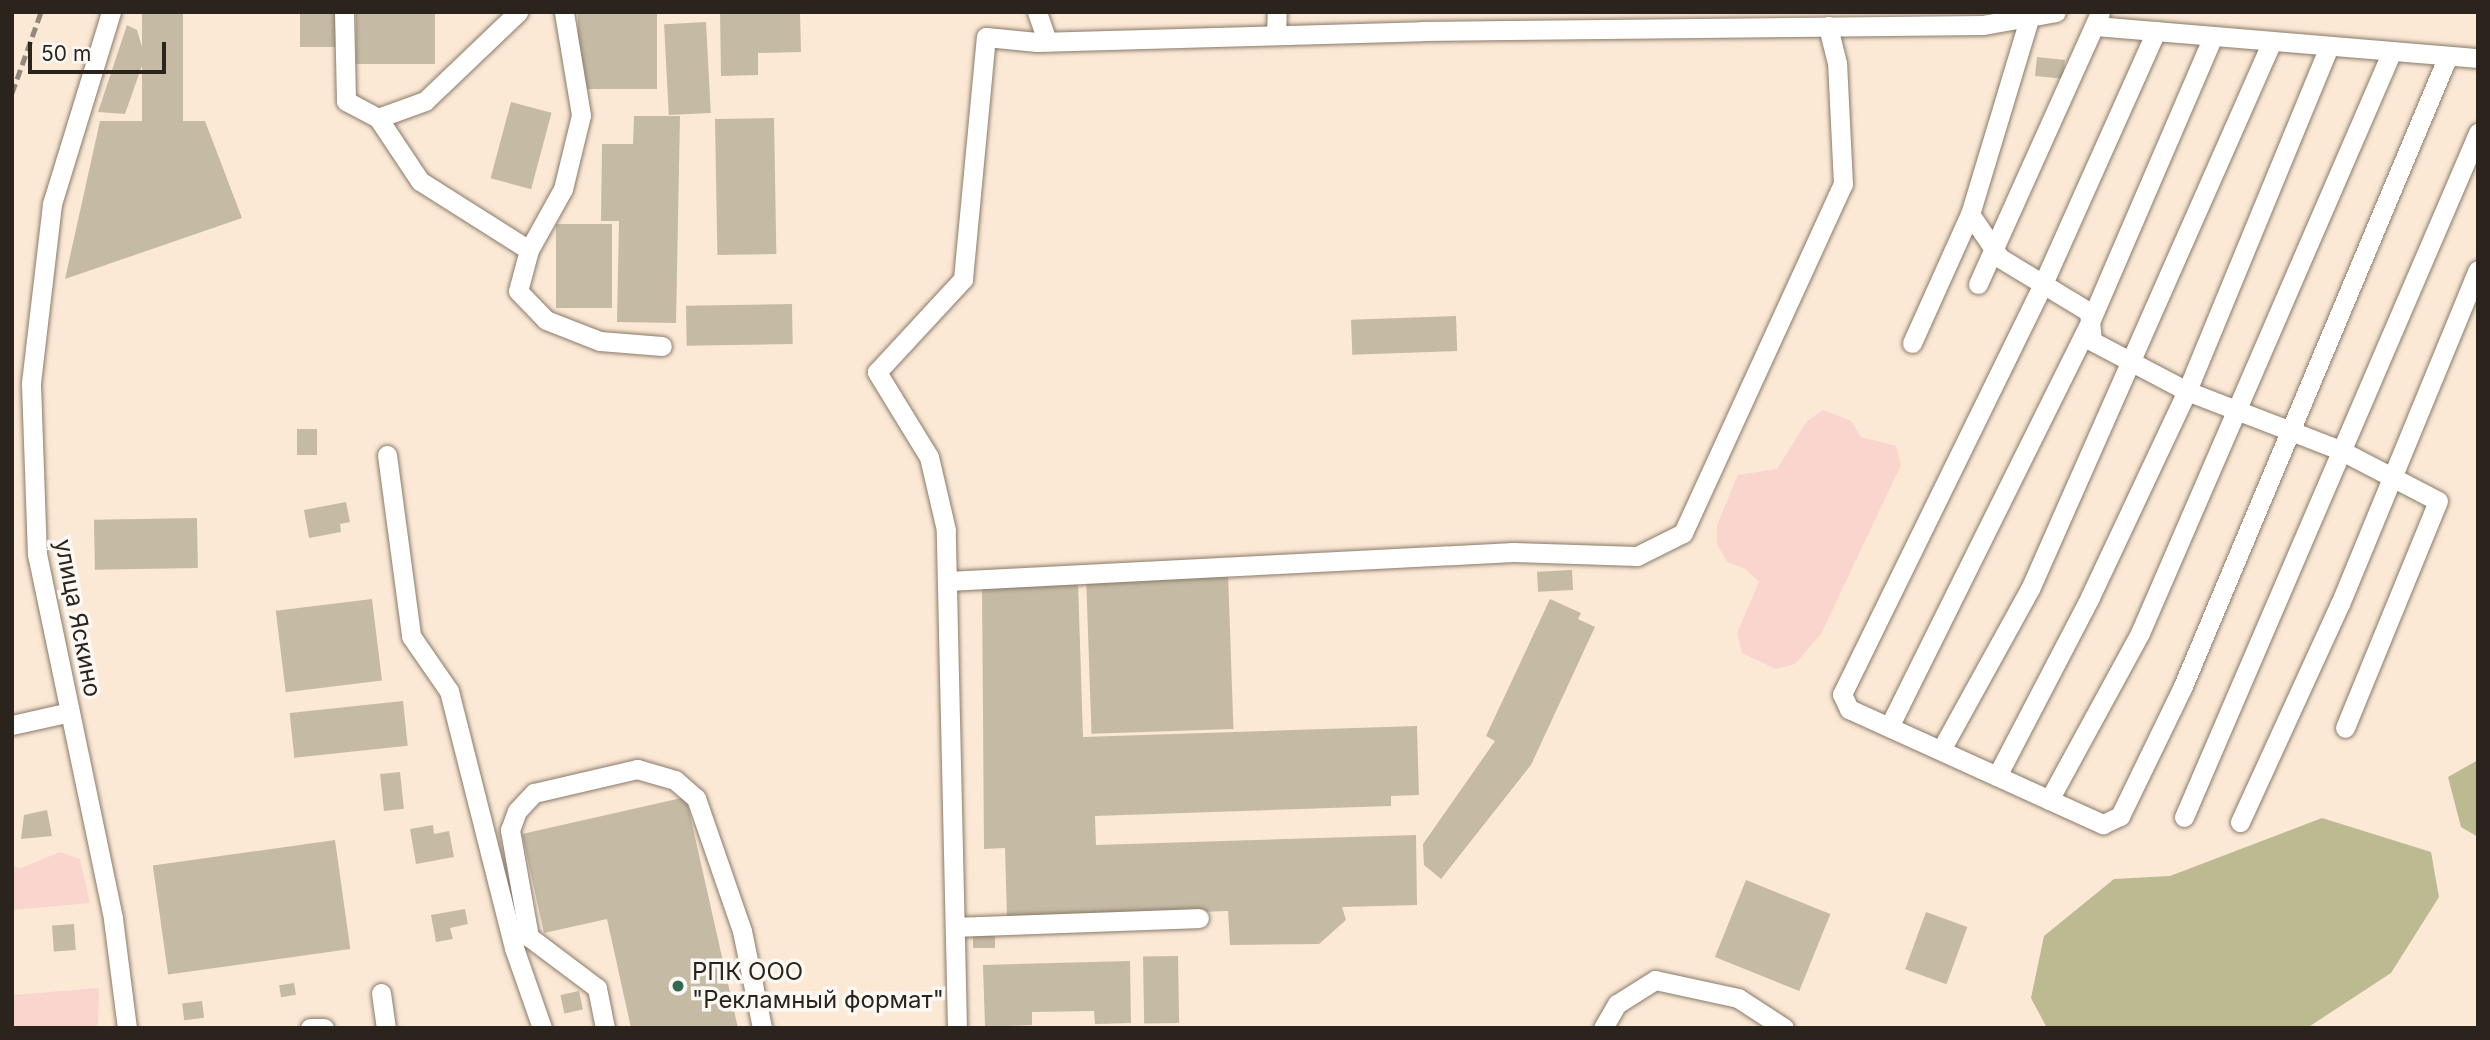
<!DOCTYPE html>
<html>
<head>
<meta charset="utf-8">
<style>
  body { margin:0 }
  #map { position:relative; width:2490px; height:1040px; overflow:hidden; background:#fbe9d5; font-family:Inter,sans-serif }
  div>[style] { position:absolute }
  .green>* { inset:0; background:#fad5ce }
  .water>* { inset:0; background:#bcba91 }
  .building>* { inset:0; background:#c5bba4; transform-origin:0 0 }
  .roads { filter:drop-shadow(0 0 2px #8a7a69) drop-shadow(0 0 2px #8a7a69) }
  .minor>* { height:19px; margin:-9.5px; padding:0 9.5px; transform-origin:9.5px; border-radius:9.5px; background:#fff }
  .rail>* { height:5px; margin-top:-2.5px; transform-origin:0; background:repeating-linear-gradient(90deg,#94887a 0 10px,transparent 0 15px) }
  .dots>* { width:19px; height:19px; translate:-50% -50%; box-sizing:border-box; border:4px solid #fcf9f5; border-radius:50% }
  span { translate:-50% -50%; white-space:nowrap; text-align:center; line-height:1.15; -webkit-text-stroke:7px #fcf9f5; paint-order:stroke }
  .street-label { font-size:24px; color:#2a241d }
  .poi-label { font-size:24px; color:#2a241d }
  .left { translate:0 -50%; text-align:left }
  .frame { position:absolute; inset:0; border:14px solid #2a241d; pointer-events:none }
  .scale { position:absolute; left:28px; top:42px; width:138px; height:32px; box-sizing:border-box; border:4px solid #2a241d; border-top:0; padding-left:9px; font-size:21px; line-height:24px; white-space:nowrap; color:#2a241d; -webkit-text-stroke:5px #fcf9f5; paint-order:stroke }
</style>
</head>
<body>
<div id="map">
  <div class="green">
    <div style="clip-path:polygon(1823px 410px,1851px 421px,1861px 437px,1896px 446px,1901px 465px,1821px 634px,1795px 664px,1776px 669px,1742px 653px,1737px 633px,1759px 582px,1746px 569px,1727px 562px,1717px 544px,1717px 525px,1738px 475px,1777px 469px,1807px 421px)"></div>
    <div style="clip-path:polygon(60px 852px,80px 859px,90px 903px,12px 910px,12px 866px,21px 868px)"></div>
    <div style="clip-path:polygon(99px 988px,98px 1028px,12px 1028px,12px 995px)"></div>
  </div>
  <div class="water">
    <div style="clip-path:polygon(2478px 760px,2478px 837px,2461px 827px,2448px 777px)"></div>
    <div style="clip-path:polygon(2322px 818px,2431px 852px,2439px 897px,2391px 973px,2307px 1028px,2047px 1028px,2031px 998px,2044px 936px,2114px 879px,2170px 876px)"></div>
  </div>
  <div class="building">
    <div style="left:142px;top:12px;width:41px;height:115px"></div>
    <div style="left:300px;top:12px;width:41px;height:35px"></div>
    <div style="left:356px;top:12px;width:79px;height:52px"></div>
    <div style="left:578px;top:12px;width:79px;height:77px"></div>
    <div style="clip-path:polygon(720px 12px,800px 12px,801px 52px,758px 53px,758px 75px,721px 76px)"></div>
    <div style="left:706px;top:22px;width:91px;height:42px;rotate:87deg"></div>
    <div style="clip-path:polygon(127px 25px,137px 30px,145px 57px,125px 114px,98px 112px)"></div>
    <div style="left:2037px;top:57px;width:28px;height:19px;rotate:6deg"></div>
    <div style="left:511px;top:102px;width:42px;height:79px;rotate:15deg"></div>
    <div style="clip-path:polygon(634px 116px,680px 116px,676px 323px,617px 322px,619px 221px,601px 221px,602px 144px,633px 144px)"></div>
    <div style="left:774px;top:118px;width:136px;height:59px;rotate:89deg"></div>
    <div style="clip-path:polygon(100px 121px,205px 121px,242px 218px,65px 279px)"></div>
    <div style="left:556px;top:224px;width:56px;height:84px"></div>
    <div style="left:792px;top:304px;width:40px;height:106px;rotate:89deg"></div>
    <div style="left:1456px;top:316px;width:35px;height:105px;rotate:88deg"></div>
    <div style="left:297px;top:429px;width:20px;height:26px"></div>
    <div style="clip-path:polygon(346px 502px,350px 522px,340px 524px,341px 532px,309px 538px,304px 510px)"></div>
    <div style="left:197px;top:518px;width:50px;height:103px;rotate:89deg"></div>
    <div style="left:1572px;top:570px;width:20px;height:35px;rotate:87deg"></div>
    <div style="left:1228px;top:573px;width:156px;height:142px;rotate:88deg"></div>
    <div style="clip-path:polygon(1078px 582px,1083px 737px,1417px 726px,1419px 795px,1391px 796px,1391px 806px,1095px 816px,1096px 845px,1416px 835px,1417px 905px,1342px 907px,1346px 920px,1319px 944px,1230px 945px,1228px 911px,1007px 918px,1005px 848px,984px 849px,982px 586px)"></div>
    <div style="left:372px;top:599px;width:82px;height:97px;rotate:83deg"></div>
    <div style="clip-path:polygon(1550px 599px,1581px 613px,1578px 619px,1595px 627px,1531px 765px,1441px 879px,1424px 865px,1423px 844px,1495px 741px,1486px 736px)"></div>
    <div style="left:403px;top:701px;width:45px;height:114px;rotate:84deg"></div>
    <div style="left:400px;top:772px;width:37px;height:20px;rotate:84deg"></div>
    <div style="clip-path:polygon(686px 797px,738px 1028px,631px 1028px,607px 919px,544px 933px,522px 834px)"></div>
    <div style="clip-path:polygon(47px 810px,52px 836px,21px 839px,24px 815px)"></div>
    <div style="clip-path:polygon(433px 825px,434px 834px,449px 831px,454px 857px,416px 864px,410px 829px)"></div>
    <div style="left:335px;top:840px;width:110px;height:184px;rotate:82deg"></div>
    <div style="left:1746px;top:880px;width:91px;height:83px;rotate:22deg"></div>
    <div style="clip-path:polygon(465px 909px,468px 924px,450px 928px,453px 939px,436px 942px,431px 915px)"></div>
    <div style="left:1926px;top:912px;width:44px;height:61px;rotate:20deg"></div>
    <div style="left:74px;top:924px;width:26px;height:22px;rotate:86deg"></div>
    <div style="left:995px;top:935px;width:13px;height:22px;rotate:90deg"></div>
    <div style="left:1178px;top:956px;width:67px;height:35px;rotate:89deg"></div>
    <div style="clip-path:polygon(1130px 961px,1131px 1023px,1095px 1024px,1094px 1011px,1032px 1012px,1032px 1025px,985px 1027px,983px 965px)"></div>
    <div style="left:294px;top:983px;width:12px;height:15px;rotate:81deg"></div>
    <div style="left:579px;top:991px;width:19px;height:19px;rotate:78deg"></div>
    <div style="left:202px;top:1001px;width:17px;height:20px;rotate:83deg"></div>
  </div>
  <div class="roads">
    <div class="minor">
      <div style="left:111px;top:12px;width:201px;rotate:107.1deg"></div>
      <div style="left:52px;top:204px;width:181px;rotate:96.7deg"></div>
      <div style="left:31px;top:384px;width:170px;rotate:88deg"></div>
      <div style="left:37px;top:554px;width:373px;rotate:78.2deg"></div>
      <div style="left:113px;top:919px;width:110px;rotate:82.7deg"></div>
      <div style="left:344px;top:12px;width:89px;rotate:88.7deg"></div>
      <div style="left:346px;top:101px;width:36px;rotate:28deg"></div>
      <div style="left:378px;top:118px;width:50px;rotate:-19.9deg"></div>
      <div style="left:425px;top:101px;width:129px;rotate:-43.7deg"></div>
      <div style="left:1037px;top:12px;width:31px;rotate:71deg"></div>
      <div style="left:2029px;top:19px;width:204px;rotate:106.8deg"></div>
      <div style="left:1970px;top:214px;width:53px;rotate:55.7deg"></div>
      <div style="left:2000px;top:258px;width:104px;rotate:31.2deg"></div>
      <div style="left:2089px;top:312px;width:29px;rotate:84deg"></div>
      <div style="left:2092px;top:341px;width:107px;rotate:27.8deg"></div>
      <div style="left:2187px;top:391px;width:164px;rotate:21.1deg"></div>
      <div style="left:2340px;top:450px;width:110px;rotate:27.5deg"></div>
      <div style="left:2438px;top:501px;width:245px;rotate:112.3deg"></div>
      <div style="left:2096px;top:26px;width:383px;rotate:4.8deg"></div>
      <div style="left:2156px;top:31px;width:277px;rotate:114.1deg"></div>
      <div style="left:2043px;top:284px;width:457px;rotate:116.1deg"></div>
      <div style="left:1842px;top:694px;width:17px;rotate:65deg"></div>
      <div style="left:1849px;top:709px;width:279px;rotate:24.4deg"></div>
      <div style="left:2103px;top:824px;width:19px;rotate:-25deg"></div>
      <div style="left:2120px;top:816px;width:144px;rotate:-64.1deg"></div>
      <div style="left:2183px;top:686px;width:683px;rotate:-67.19deg"></div>
      <div style="left:1276px;top:35px;width:23px;rotate:-88deg"></div>
      <div style="left:378px;top:118px;width:76px;rotate:56.3deg"></div>
      <div style="left:420px;top:181px;width:129px;rotate:32.3deg"></div>
      <div style="left:529px;top:250px;width:42px;rotate:105deg"></div>
      <div style="left:518px;top:291px;width:40px;rotate:46deg"></div>
      <div style="left:546px;top:320px;width:58px;rotate:21.3deg"></div>
      <div style="left:600px;top:341px;width:62px;rotate:4.6deg"></div>
      <div style="left:529px;top:250px;width:70px;rotate:-60.9deg"></div>
      <div style="left:563px;top:189px;width:76px;rotate:-76.3deg"></div>
      <div style="left:581px;top:115px;width:104px;rotate:-99.4deg"></div>
      <div style="left:1978px;top:284px;width:298px;rotate:-65.8deg"></div>
      <div style="left:1912px;top:343px;width:141px;rotate:-65.8deg"></div>
      <div style="left:387px;top:455px;width:183px;rotate:82.4deg"></div>
      <div style="left:411px;top:636px;width:67px;rotate:55.4deg"></div>
      <div style="left:449px;top:691px;width:265px;rotate:75.8deg"></div>
      <div style="left:514px;top:948px;width:85px;rotate:70.7deg"></div>
      <div style="left:947px;top:581px;width:567px;rotate:-2.93deg"></div>
      <div style="left:1513px;top:552px;width:124px;rotate:1.8deg"></div>
      <div style="left:1637px;top:556px;width:51px;rotate:-26.6deg"></div>
      <div style="left:1683px;top:533px;width:384px;rotate:-65.4deg"></div>
      <div style="left:1843px;top:184px;width:121px;rotate:-92.8deg"></div>
      <div style="left:1837px;top:63px;width:38px;rotate:-104deg"></div>
      <div style="left:12px;top:725px;width:59px;rotate:-12.6deg"></div>
      <div style="left:1889px;top:727px;width:452px;rotate:-63.6deg"></div>
      <div style="left:2090px;top:322px;width:311px;rotate:-66.7deg"></div>
      <div style="left:1941px;top:750px;width:184px;rotate:-61.1deg"></div>
      <div style="left:2030px;top:589px;width:599px;rotate:-66.17deg"></div>
      <div style="left:1997px;top:776px;width:202px;rotate:-62.5deg"></div>
      <div style="left:2090px;top:597px;width:228px;rotate:-64.8deg"></div>
      <div style="left:2187px;top:391px;width:373px;rotate:-67.6deg"></div>
      <div style="left:2049px;top:800px;width:190px;rotate:-61.4deg"></div>
      <div style="left:2140px;top:633px;width:634px;rotate:-66.59deg"></div>
      <div style="left:2184px;top:817px;width:745px;rotate:-66.74deg"></div>
      <div style="left:2240px;top:822px;width:240px;rotate:-65.4deg"></div>
      <div style="left:2340px;top:604px;width:361px;rotate:-67.6deg"></div>
      <div style="left:955px;top:927px;width:244px;rotate:-2.1deg"></div>
      <div style="left:381px;top:993px;width:35px;rotate:82deg"></div>
      <div style="left:310px;top:1028px;width:14px"></div>
      <div style="left:605px;top:1028px;width:41px;rotate:-101.3deg"></div>
      <div style="left:597px;top:988px;width:85px;rotate:-143.1deg"></div>
      <div style="left:529px;top:937px;width:109px;rotate:-100.1deg"></div>
      <div style="left:510px;top:830px;width:20px;rotate:-70deg"></div>
      <div style="left:517px;top:811px;width:25px;rotate:-47deg"></div>
      <div style="left:534px;top:793px;width:106px;rotate:-13.1deg"></div>
      <div style="left:637px;top:769px;width:40px;rotate:16deg"></div>
      <div style="left:675px;top:780px;width:28px;rotate:41deg"></div>
      <div style="left:696px;top:798px;width:141px;rotate:70.9deg"></div>
      <div style="left:742px;top:931px;width:99px;rotate:78.3deg"></div>
      <div style="left:957px;top:1028px;width:498px;rotate:-91.3deg"></div>
      <div style="left:946px;top:530px;width:75px;rotate:-103.1deg"></div>
      <div style="left:929px;top:457px;width:100px;rotate:-121.5deg"></div>
      <div style="left:877px;top:372px;width:127px;rotate:-47.2deg"></div>
      <div style="left:963px;top:279px;width:243px;rotate:-84.6deg"></div>
      <div style="left:986px;top:37px;width:51px;rotate:5.6deg"></div>
      <div style="left:1037px;top:42px;width:385px;rotate:-1.6deg"></div>
      <div style="left:1422px;top:31px;width:561px;rotate:-0.61deg"></div>
      <div style="left:1983px;top:25px;width:74px;rotate:-10.1deg"></div>
      <div style="left:1603px;top:1028px;width:28px;rotate:-60deg"></div>
      <div style="left:1617px;top:1004px;width:45px;rotate:-32.3deg"></div>
      <div style="left:1655px;top:980px;width:85px;rotate:12.2deg"></div>
      <div style="left:1738px;top:998px;width:55px;rotate:33.1deg"></div>
    </div>
  </div>
  <div class="rail">
    <div style="left:12px;top:93px;width:86px;rotate:-70.3deg"></div>
  </div>
  <div class="dots">
    <div style="left:678px;top:986px;background:#33694f"></div>
  </div>
  <div class="street-label">
    <span style="left:78px;top:618px;rotate:79deg">улица Яскино</span>
  </div>
  <div class="poi-label">
    <span class="left" style="left:692px;top:986px">РПК ООО<br>"Рекламный формат"</span>
  </div>
  <div class="frame"></div>
  <div class="scale">50 m</div>
</div>
</body>
</html>
